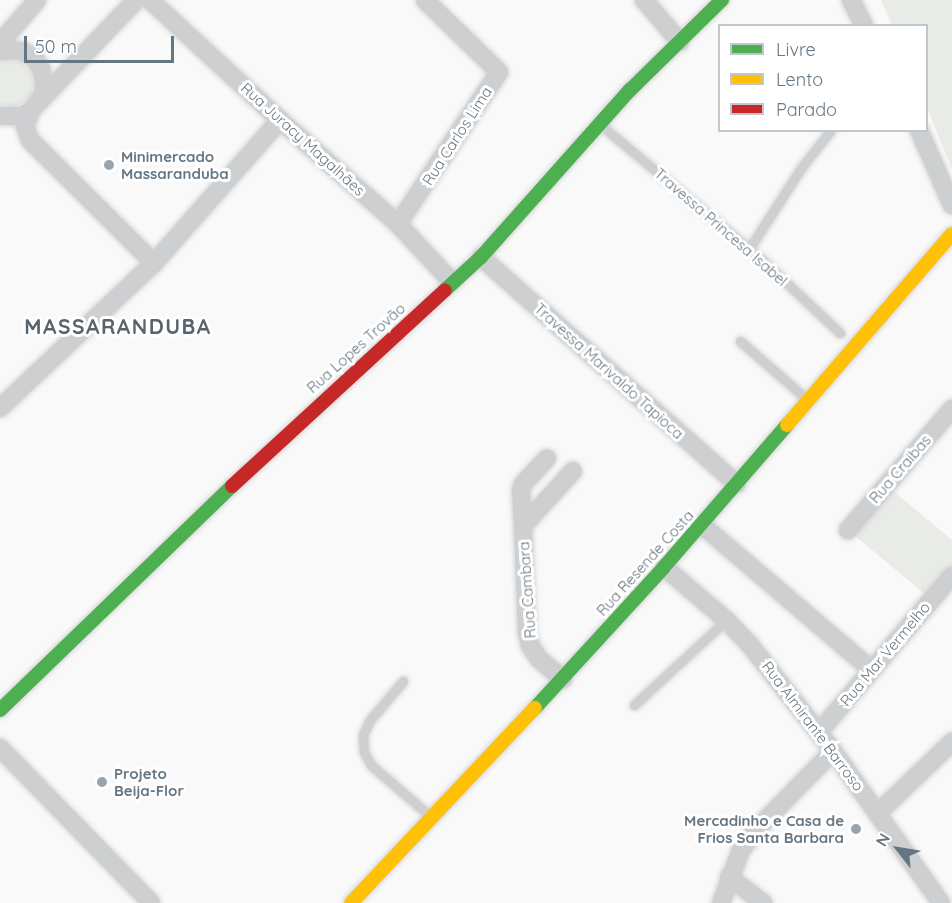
<!DOCTYPE html>
<html>
<head>
<meta charset="utf-8">
<style>
  body { margin:0 }
  #map { position:relative; width:952px; height:903px; overflow:hidden; background:#f9f9f9; font-family:Quicksand,sans-serif }
  div>[style] { position:absolute }
  .green>* { inset:0; background:#e8ebe6 }
  .roads { filter:drop-shadow(0 0 2px #d5d6d7) drop-shadow(0 0 2px #d5d6d7) }
  .lane>* { height:9px; margin:-4.5px; padding:0 4.5px; transform-origin:4.5px; border-radius:4.5px; background:#cecfd0 }
  .street>* { height:18px; margin:-9px; padding:0 9px; transform-origin:9px; border-radius:9px; background:#cecfd0 }
  .fast>* { height:14px; margin:-7px; padding:0 7px; transform-origin:7px; border-radius:7px; background:#4caf50 }
  .slow>* { height:14px; margin:-7px; padding:0 7px; transform-origin:7px; border-radius:7px; background:#ffc107 }
  .jam>* { height:14px; margin:-7px; padding:0 7px; transform-origin:7px; border-radius:7px; background:#c62828 }
  .dots>* { width:16px; height:16px; translate:-50% -50%; box-sizing:border-box; border:3px solid #fff; border-radius:50% }
  span { translate:-50% -50%; white-space:nowrap; text-align:center; line-height:1.15; -webkit-text-stroke:6px #fff; paint-order:stroke }
  .street-label { font-size:15px; color:#657683 }
  .poi-label { font-size:15px; color:#657683; font-weight:700 }
  .left { translate:0 -50%; text-align:left }
  .right { translate:-100% -50%; text-align:right }
  .district-label { font-size:21px; color:#57646e; font-weight:700; letter-spacing:1.5px }
  .legend { position:absolute; left:718px; top:24px; width:210px; height:108px; box-sizing:border-box; background:#fff; border:2px solid #c1c8cd; margin:0; padding:8px 10px; list-style:none; font-size:18px; color:#657683 }
  .legend li { display:flex; align-items:center; gap:12px; height:30px }
  .legend b { width:30px; border:2px solid #c1c8cd }
  .north { position:absolute; left:868px; top:819px; width:60px; height:60px; -webkit-text-stroke:4px #fff; paint-order:stroke; rotate:301deg; font-size:16px; font-weight:700; line-height:24px; text-align:center; color:#657683 }
  .north::after { content:''; display:block; margin:auto; width:21px; height:27px; background:#657683; clip-path:polygon(50% 0,100% 100%,50% 72%,0 100%) }
  .scale { position:absolute; left:24px; top:36px; width:150px; height:27px; box-sizing:border-box; border:3px solid #657683; border-top:0; padding-left:8px; font-size:18px; line-height:21px; white-space:nowrap; color:#657683; -webkit-text-stroke:4px #fff; paint-order:stroke }
</style>
</head>
<body>
<div id="map">
  <div class="green">
    <div style="clip-path:polygon(881px 0,952px 0,952px 169px,927px 108px,926px 26px,892px 25px)"></div>
    <div style="clip-path:polygon(11px 59px,22px 62px,30px 70px,33px 81px,32px 93px,25px 102px,14px 107px,3px 106px,0 104px,0 61px)"></div>
    <div style="clip-path:polygon(886px 485px,952px 540px,952px 576px,932px 600px,848px 530px)"></div>
  </div>
  <div class="roads">
    <div class="lane">
      <div style="left:602px;top:126px;width:209px;rotate:39.9deg"></div>
      <div style="left:762px;top:260px;width:107px;rotate:43.1deg"></div>
      <div style="left:749px;top:249px;width:96px;rotate:-57.3deg"></div>
      <div style="left:801px;top:168px;width:48px;rotate:-51.7deg"></div>
      <div style="left:740px;top:341px;width:84px;rotate:41.1deg"></div>
      <div style="left:403px;top:681px;width:51px;rotate:130.2deg"></div>
      <div style="left:370px;top:720px;width:17px;rotate:115deg"></div>
      <div style="left:363px;top:735px;width:17px;rotate:87deg"></div>
      <div style="left:364px;top:752px;width:15px;rotate:62deg"></div>
      <div style="left:371px;top:765px;width:77px;rotate:40.8deg"></div>
      <div style="left:634px;top:705px;width:125px;rotate:-42.7deg"></div>
    </div>
    <div class="street">
      <div style="left:150px;top:0;width:177px;rotate:42.7deg"></div>
      <div style="left:280px;top:120px;width:157px;rotate:41.4deg"></div>
      <div style="left:398px;top:224px;width:79px;rotate:47deg"></div>
      <div style="left:644px;top:0;width:55px;rotate:49.4deg"></div>
      <div style="left:851px;top:0;width:29px;rotate:63deg"></div>
      <div style="left:0;top:43px;width:57px;rotate:-49.3deg"></div>
      <div style="left:0;top:51px;width:12px;rotate:-5deg"></div>
      <div style="left:12px;top:50px;width:12px;rotate:9deg"></div>
      <div style="left:24px;top:52px;width:13px;rotate:32deg"></div>
      <div style="left:35px;top:59px;width:12px;rotate:59deg"></div>
      <div style="left:41px;top:69px;width:13px;rotate:77deg"></div>
      <div style="left:44px;top:82px;width:12px;rotate:95deg"></div>
      <div style="left:43px;top:94px;width:21px;rotate:125deg"></div>
      <div style="left:31px;top:111px;width:11px;rotate:153deg"></div>
      <div style="left:21px;top:116px;width:21px;rotate:180deg"></div>
      <div style="left:36px;top:105px;width:145px;rotate:-46.4deg"></div>
      <div style="left:31px;top:111px;width:16px;rotate:112deg"></div>
      <div style="left:25px;top:126px;width:15px;rotate:70deg"></div>
      <div style="left:30px;top:140px;width:175px;rotate:44.8deg"></div>
      <div style="left:919px;top:130px;width:82px;rotate:66.3deg"></div>
      <div style="left:398px;top:224px;width:182px;rotate:-56.4deg"></div>
      <div style="left:499px;top:72px;width:103px;rotate:-135.8deg"></div>
      <div style="left:481px;top:257px;width:342px;rotate:41.6deg"></div>
      <div style="left:0;top:408px;width:212px;rotate:-43.3deg"></div>
      <div style="left:154px;top:263px;width:191px;rotate:-48.6deg"></div>
      <div style="left:702px;top:525px;width:223px;rotate:40.5deg"></div>
      <div style="left:523px;top:526px;width:35px;rotate:-93deg"></div>
      <div style="left:521px;top:491px;width:7px;rotate:-74deg"></div>
      <div style="left:523px;top:484px;width:35px;rotate:-47deg"></div>
      <div style="left:848px;top:530px;width:160px;rotate:-49.3deg"></div>
      <div style="left:664px;top:567px;width:82px;rotate:40.5deg"></div>
      <div style="left:726px;top:620px;width:35px;rotate:46deg"></div>
      <div style="left:750px;top:645px;width:135px;rotate:51.9deg"></div>
      <div style="left:833px;top:751px;width:186px;rotate:54.6deg"></div>
      <div style="left:563px;top:679px;width:31px;rotate:-140deg"></div>
      <div style="left:539px;top:659px;width:17px;rotate:-123deg"></div>
      <div style="left:530px;top:645px;width:13px;rotate:-103deg"></div>
      <div style="left:527px;top:632px;width:106px;rotate:-92.2deg"></div>
      <div style="left:523px;top:526px;width:74px;rotate:-47.7deg"></div>
      <div style="left:819px;top:732px;width:205px;rotate:-49.6deg"></div>
      <div style="left:0;top:748px;width:216px;rotate:45.7deg"></div>
      <div style="left:878px;top:813px;width:103px;rotate:-43.8deg"></div>
      <div style="left:729px;top:877px;width:43px;rotate:37.4deg"></div>
      <div style="left:721px;top:903px;width:57px;rotate:-69.3deg"></div>
      <div style="left:741px;top:850px;width:25px;rotate:-53deg"></div>
      <div style="left:756px;top:830px;width:110px;rotate:-45.7deg"></div>
    </div>
    <div class="fast">
      <div style="left:445px;top:290px;width:49px;rotate:-42.5deg"></div>
      <div style="left:481px;top:257px;width:224px;rotate:-48.3deg"></div>
      <div style="left:630px;top:90px;width:129px;rotate:-44.4deg"></div>
      <div style="left:535px;top:708px;width:191px;rotate:-47.5deg"></div>
      <div style="left:664px;top:567px;width:188px;rotate:-49.1deg"></div>
      <div style="left:0;top:710px;width:322px;rotate:-44deg"></div>
    </div>
    <div class="slow">
      <div style="left:787px;top:425px;width:252px;rotate:-49.2deg"></div>
      <div style="left:351px;top:903px;width:268px;rotate:-46.7deg"></div>
    </div>
    <div class="jam">
      <div style="left:232px;top:486px;width:289px;rotate:-42.6deg"></div>
    </div>
  </div>
  <div class="dots">
    <div style="left:109px;top:165px;background:#99a4ac"></div>
    <div style="left:102px;top:782px;background:#99a4ac"></div>
    <div style="left:856px;top:829px;background:#99a4ac"></div>
  </div>
  <div class="street-label">
    <span style="left:457px;top:136px;rotate:-57deg">Rua Carlos Lima</span>
    <span style="left:303px;top:139px;rotate:42deg">Rua Juracy Magalhães</span>
    <span style="left:721px;top:227px;rotate:41deg">Travessa Princesa Isabel</span>
    <span style="left:356px;top:348px;rotate:-42deg">Rua Lopes Trovão</span>
    <span style="left:609px;top:371px;rotate:42deg">Travessa Marivaldo Tapioca</span>
    <span style="left:900px;top:469px;rotate:-49deg">Rua Craibas</span>
    <span style="left:645px;top:563px;rotate:-48deg">Rua Resende Costa</span>
    <span style="left:527px;top:590px;rotate:-94deg">Rua Cambara</span>
    <span style="left:885px;top:654px;rotate:-50deg">Rua Mar Vermelho</span>
    <span style="left:813px;top:726px;rotate:53deg">Rua Almirante Barroso</span>
  </div>
  <div class="poi-label">
    <span class="left" style="left:121px;top:165px">Minimercado<br>Massaranduba</span>
    <span class="left" style="left:114px;top:782px">Projeto<br>Beija-Flor</span>
    <span class="right" style="left:844px;top:829px">Mercadinho e Casa de<br>Frios Santa Barbara</span>
  </div>
  <div class="district-label">
    <span style="left:118px;top:326px">MASSARANDUBA</span>
  </div>
  <ul class="legend">
  <li><b style="height:8px;background:#4caf50"></b>Livre</li>
  <li><b style="height:8px;background:#ffc107"></b>Lento</li>
  <li><b style="height:8px;background:#c62828"></b>Parado</li>
  </ul>
  <div class="north">N</div>
  <div class="scale">50 m</div>
</div>
</body>
</html>
